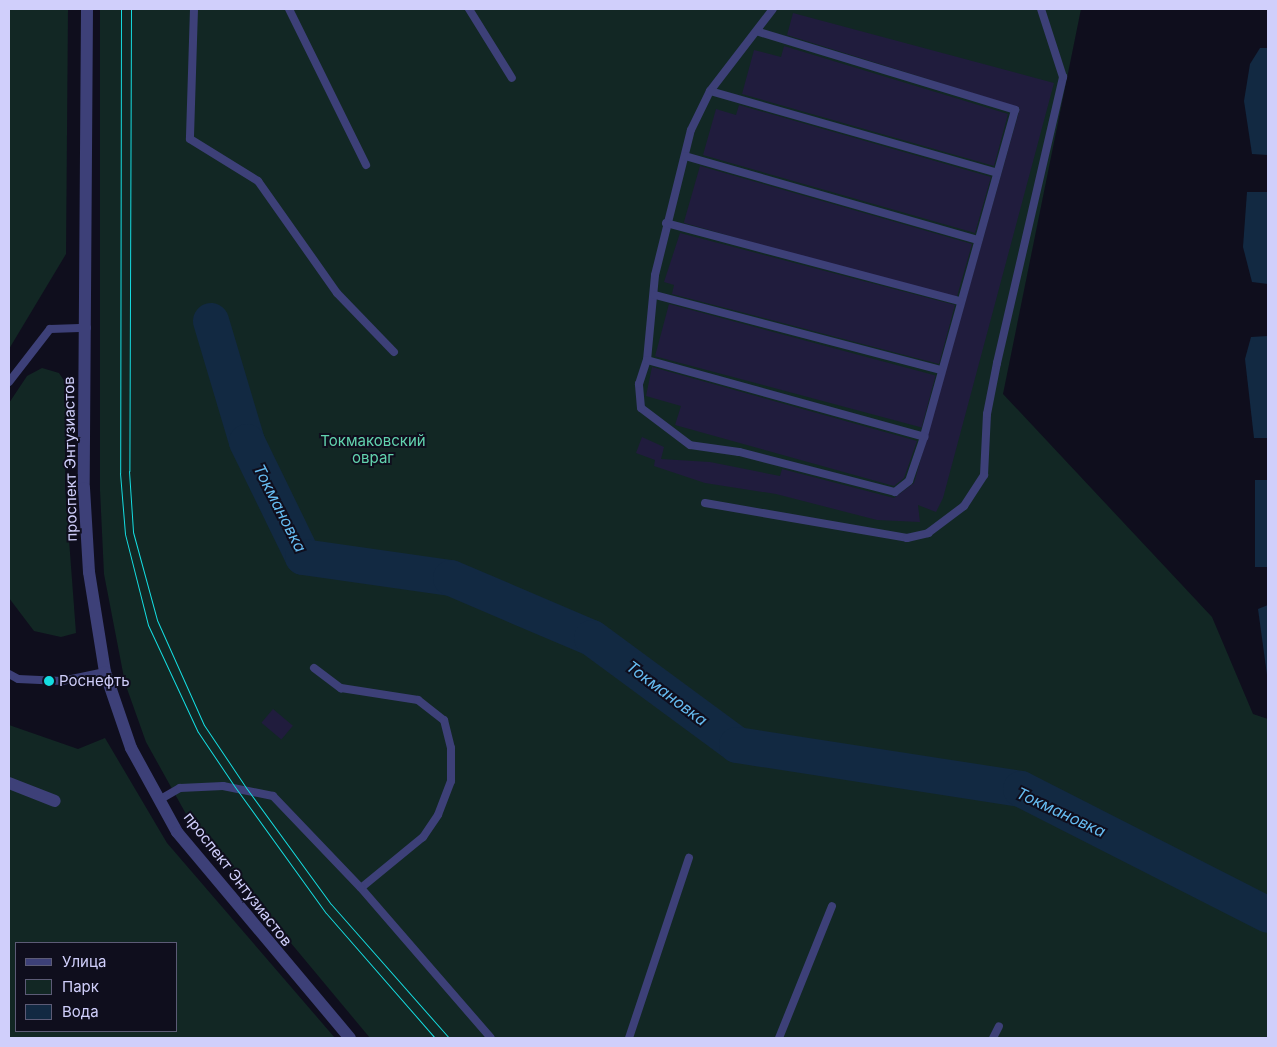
<!DOCTYPE html>
<html>
<head>
<meta charset="utf-8">
<style>
  body { margin:0 }
  #map { position:relative; width:1277px; height:1047px; overflow:hidden; background:#0f0e1d; font-family:Inter,sans-serif }
  div>[style] { position:absolute }
  .green>* { inset:0; background:#122724 }
  .water>* { inset:0; background:#122942; transform-origin:0 0 }
  .river>* { height:36px; margin:-18px; padding:0 18px; transform-origin:18px; border-radius:18px; background:#122942 }
  .building>* { inset:0; background:#201c3d; transform-origin:0 0 }
  .service>* { height:8px; margin:-4px; padding:0 4px; transform-origin:4px; border-radius:4px; background:#3d4078 }
  .minor>* { height:12px; margin:-6px; padding:0 6px; transform-origin:6px; border-radius:6px; background:#3d4078 }
  .tertiary>* { height:12px; margin:-6px; padding:0 6px; transform-origin:6px; border-radius:6px; background:#3d4078 }
  .tram>* { height:1px; margin:-0.5px; padding:0 0.5px; transform-origin:0.5px; border-radius:0.5px; background:#15dde1 }
  .dots>* { width:14px; height:14px; translate:-50% -50%; box-sizing:border-box; border:2px solid #0f0e1d; border-radius:50% }
  span { translate:-50% -50%; white-space:nowrap; text-align:center; line-height:1.15; -webkit-text-stroke:4px #0f0e1d; paint-order:stroke }
  .park-label { font-size:15px; color:#62d3ae }
  .street-label { font-size:15px; color:#d0cffb }
  .poi-label { font-size:15px; color:#d0cffb }
  .left { translate:0 -50%; text-align:left }
  .water-label { font-size:16px; color:#66bcf1; font-style:italic }
  .frame { position:absolute; inset:0; border:10px solid #d0cffb; pointer-events:none }
  .legend { position:absolute; left:15px; top:942px; width:162px; height:90px; box-sizing:border-box; background:#0f0e1d; border:1px solid #5c5b76; margin:0; padding:6px 9px; list-style:none; font-size:15px; color:#d0cffb }
  .legend li { display:flex; align-items:center; gap:10px; height:25px }
  .legend b { width:25px; border:1px solid #5c5b76 }
</style>
</head>
<body>
<div id="map">
  <div class="green">
    <div style="clip-path:polygon(9px 9px,68px 9px,66px 254px,9px 349px)"></div>
    <div style="clip-path:polygon(100px 9px,1081px 9px,1003px 394px,1212px 617px,1253px 714px,1268px 719px,1268px 1038px,370px 1038px,191px 823px,146px 742px,125px 683px,104px 574px,100px 490px)"></div>
    <div style="clip-path:polygon(42px 368px,59px 373px,67px 385px,65px 486px,76px 633px,61px 637px,34px 631px,9px 598px,9px 403px,27px 376px)"></div>
    <div style="clip-path:polygon(evenodd,9px 725px,78px 749px,105px 738px,167px 843px,335px 1038px,9px 1038px,9px 725px,16px 943px,176px 943px,176px 1031px,16px 1031px,16px 943px)"></div>
  </div>
  <div class="water">
    <div style="clip-path:polygon(1260px 48px,1268px 48px,1268px 155px,1252px 154px,1244px 101px,1250px 64px)"></div>
    <div style="clip-path:polygon(1247px 192px,1268px 192px,1268px 284px,1252px 282px,1243px 247px)"></div>
    <div style="clip-path:polygon(1268px 336px,1268px 438px,1254px 438px,1245px 359px,1251px 337px)"></div>
    <div style="left:1268px;top:480px;width:87px;height:13px;rotate:90deg"></div>
    <div style="clip-path:polygon(1268px 605px,1268px 682px,1258px 609px)"></div>
  </div>
  <div class="river">
    <div style="left:211px;top:321px;width:126px;rotate:73.4deg"></div>
    <div style="left:247px;top:442px;width:128px;rotate:64deg"></div>
    <div style="left:303px;top:557px;width:149px;rotate:8.1deg"></div>
    <div style="left:451px;top:578px;width:153px;rotate:23.1deg"></div>
    <div style="left:592px;top:638px;width:180px;rotate:36.4deg"></div>
    <div style="left:737px;top:745px;width:287px;rotate:8.8deg"></div>
    <div style="left:1021px;top:789px;width:277px;rotate:27deg"></div>
  </div>
  <div class="building">
    <div style="clip-path:polygon(793px 13px,1054px 83px,943px 498px,936px 512px,918px 505px,920px 522px,877px 520px,776px 494px,705px 483px,654px 466px,655px 460px,636px 453px,642px 437px,664px 447px,661px 459px,710px 462px,780px 476px,782px 469px,894px 498px,914px 483px,1020px 108px,787px 35px)"></div>
    <div style="clip-path:polygon(784px 46px,1008px 114px,994px 166px,742px 94px,754px 50px,781px 57px)"></div>
    <div style="clip-path:polygon(739px 105px,991px 177px,975px 233px,703px 155px,716px 109px,736px 115px)"></div>
    <div style="left:700px;top:166px;width:283px;height:59px;rotate:16deg"></div>
    <div style="clip-path:polygon(680px 233px,955px 305px,939px 364px,672px 294px,674px 285px,664px 282px)"></div>
    <div style="left:669px;top:304px;width:276px;height:54px;rotate:15deg"></div>
    <div style="clip-path:polygon(652px 367px,917px 441px,904px 478px,894px 486px,675px 425px,681px 406px,646px 396px)"></div>
    <div style="left:273px;top:709px;width:26px;height:18px;rotate:40deg"></div>
  </div>
  <div class="service">
    <div style="left:194px;top:9px;width:130px;rotate:91.8deg"></div>
    <div style="left:190px;top:139px;width:80px;rotate:31.7deg"></div>
    <div style="left:258px;top:181px;width:137px;rotate:54.8deg"></div>
    <div style="left:337px;top:293px;width:82px;rotate:46deg"></div>
    <div style="left:289px;top:9px;width:174px;rotate:63.7deg"></div>
    <div style="left:469px;top:9px;width:81px;rotate:58.1deg"></div>
    <div style="left:759px;top:32px;width:268px;rotate:16.9deg"></div>
    <div style="left:1015px;top:110px;width:339px;rotate:105.6deg"></div>
    <div style="left:924px;top:437px;width:46px;rotate:108.8deg"></div>
    <div style="left:909px;top:481px;width:18px;rotate:142deg"></div>
    <div style="left:895px;top:492px;width:161px;rotate:-165.6deg"></div>
    <div style="left:739px;top:452px;width:49px;rotate:-171.9deg"></div>
    <div style="left:690px;top:445px;width:61px;rotate:-142.9deg"></div>
    <div style="left:641px;top:408px;width:24px;rotate:-95deg"></div>
    <div style="left:639px;top:384px;width:25px;rotate:-72deg"></div>
    <div style="left:647px;top:360px;width:85px;rotate:-84.6deg"></div>
    <div style="left:655px;top:275px;width:149px;rotate:-76.1deg"></div>
    <div style="left:691px;top:130px;width:43px;rotate:-64deg"></div>
    <div style="left:710px;top:91px;width:103px;rotate:-52.5deg"></div>
    <div style="left:710px;top:91px;width:298px;rotate:15.9deg"></div>
    <div style="left:685px;top:156px;width:305px;rotate:16deg"></div>
    <div style="left:666px;top:223px;width:304px;rotate:14.9deg"></div>
    <div style="left:655px;top:295px;width:295px;rotate:14.7deg"></div>
    <div style="left:647px;top:360px;width:288px;rotate:15.5deg"></div>
    <div style="left:9px;top:382px;width:67px;rotate:-52.3deg"></div>
    <div style="left:50px;top:329px;width:37px;rotate:-2deg"></div>
    <div style="left:705px;top:503px;width:205px;rotate:9.8deg"></div>
    <div style="left:907px;top:538px;width:22px;rotate:-13deg"></div>
    <div style="left:928px;top:533px;width:45px;rotate:-36.9deg"></div>
    <div style="left:964px;top:506px;width:37px;rotate:-57deg"></div>
    <div style="left:984px;top:475px;width:61px;rotate:-87.2deg"></div>
    <div style="left:987px;top:414px;width:52px;rotate:-78.9deg"></div>
    <div style="left:997px;top:363px;width:294px;rotate:-77deg"></div>
    <div style="left:1063px;top:77px;width:71px;rotate:-107.9deg"></div>
    <div style="left:314px;top:668px;width:34px;rotate:37deg"></div>
    <div style="left:341px;top:688px;width:78px;rotate:8.9deg"></div>
    <div style="left:418px;top:700px;width:33px;rotate:38deg"></div>
    <div style="left:444px;top:720px;width:29px;rotate:76deg"></div>
    <div style="left:451px;top:748px;width:33px;rotate:90deg"></div>
    <div style="left:451px;top:781px;width:36px;rotate:111deg"></div>
    <div style="left:438px;top:815px;width:27px;rotate:124deg"></div>
    <div style="left:423px;top:837px;width:80px;rotate:140.6deg"></div>
    <div style="left:361px;top:888px;width:198px;rotate:49.1deg"></div>
    <div style="left:9px;top:674px;width:10px;rotate:29deg"></div>
    <div style="left:18px;top:679px;width:44px;rotate:2.6deg"></div>
    <div style="left:62px;top:681px;width:44px;rotate:-11.8deg"></div>
    <div style="left:159px;top:800px;width:24px;rotate:-30deg"></div>
    <div style="left:180px;top:788px;width:43px;rotate:-2.7deg"></div>
    <div style="left:223px;top:786px;width:51px;rotate:11.3deg"></div>
    <div style="left:273px;top:796px;width:127px;rotate:46.3deg"></div>
    <div style="left:629px;top:1038px;width:190px;rotate:-71.6deg"></div>
    <div style="left:779px;top:1038px;width:142px;rotate:-68.1deg"></div>
    <div style="left:993px;top:1038px;width:13px;rotate:-63deg"></div>
  </div>
  <div class="minor">
    <div style="left:9px;top:783px;width:49px;rotate:21.4deg"></div>
  </div>
  <div class="tertiary">
    <div style="left:87px;top:9px;width:479px;rotate:90.4deg"></div>
    <div style="left:84px;top:488px;width:84px;rotate:86.6deg"></div>
    <div style="left:89px;top:572px;width:101px;rotate:80.9deg"></div>
    <div style="left:105px;top:672px;width:80px;rotate:71.1deg"></div>
    <div style="left:131px;top:748px;width:96px;rotate:61.3deg"></div>
    <div style="left:177px;top:832px;width:269px;rotate:50deg"></div>
  </div>
  <div class="tram">
    <div style="left:121px;top:9px;width:464px;rotate:90.1deg"></div>
    <div style="left:120px;top:473px;width:61px;rotate:85.3deg"></div>
    <div style="left:125px;top:534px;width:94px;rotate:75.8deg"></div>
    <div style="left:148px;top:625px;width:118px;rotate:65deg"></div>
    <div style="left:198px;top:732px;width:66px;rotate:56.1deg"></div>
    <div style="left:235px;top:787px;width:155px;rotate:54.2deg"></div>
    <div style="left:326px;top:913px;width:166px;rotate:48.9deg"></div>
    <div style="left:131px;top:9px;width:462px;rotate:90.2deg"></div>
    <div style="left:129px;top:471px;width:61px;rotate:86.2deg"></div>
    <div style="left:133px;top:532px;width:91px;rotate:74.7deg"></div>
    <div style="left:157px;top:620px;width:115px;rotate:65.9deg"></div>
    <div style="left:204px;top:725px;width:77px;rotate:56.1deg"></div>
    <div style="left:247px;top:789px;width:142px;rotate:53.9deg"></div>
    <div style="left:331px;top:904px;width:179px;rotate:48.6deg"></div>
  </div>
  <div class="dots">
    <div style="left:49px;top:681px;background:#15dde1"></div>
  </div>
  <div class="park-label">
    <span style="left:373px;top:449px">Токмаковский<br>овраг</span>
  </div>
  <div class="street-label">
    <span style="left:70px;top:459px;rotate:-91deg">проспект Энтузиастов</span>
    <span style="left:238px;top:879px;rotate:52deg">проспект Энтузиастов</span>
  </div>
  <div class="poi-label">
    <span class="left" style="left:59px;top:681px">Роснефть</span>
  </div>
  <div class="water-label">
    <span style="left:280px;top:508px;rotate:63deg">Токмановка</span>
    <span style="left:667px;top:693px;rotate:37deg">Токмановка</span>
    <span style="left:1061px;top:812px;rotate:25deg">Токмановка</span>
  </div>
  <div class="frame"></div>
  <ul class="legend">
  <li><b style="height:6px;background:#3d4078"></b>Улица</li>
  <li><b style="height:14px;background:#122724"></b>Парк</li>
  <li><b style="height:14px;background:#122942"></b>Вода</li>
  </ul>
</div>
</body>
</html>
